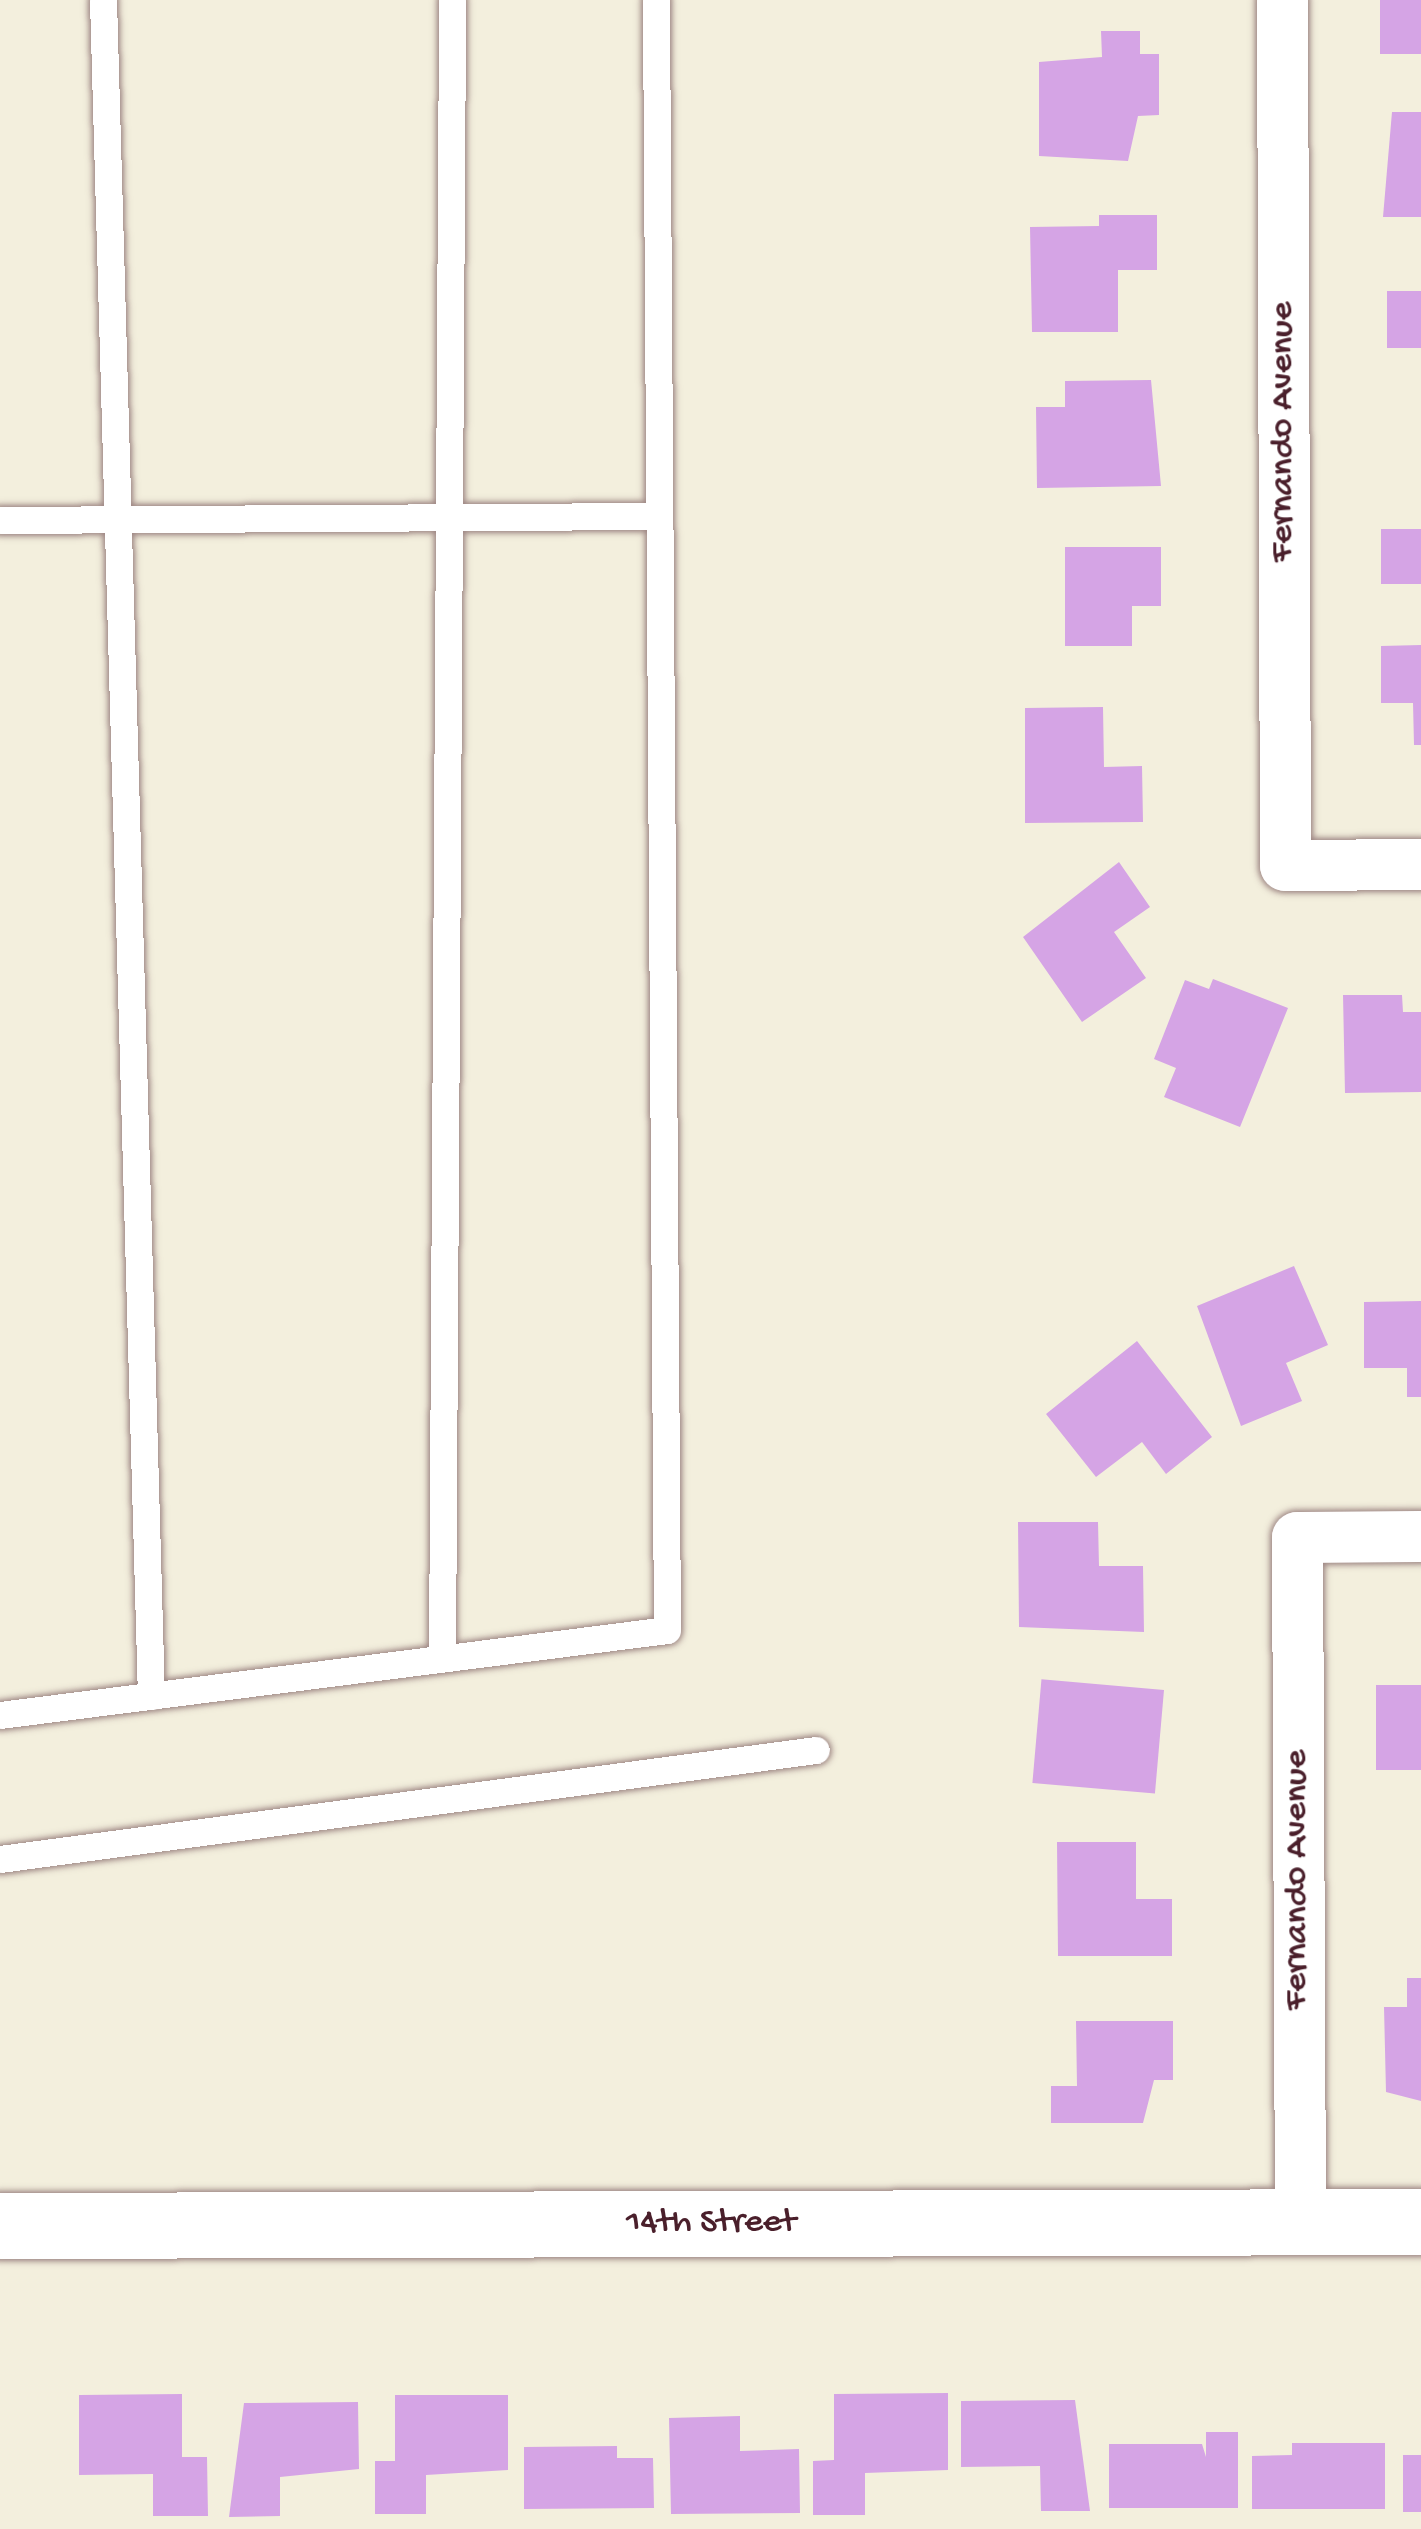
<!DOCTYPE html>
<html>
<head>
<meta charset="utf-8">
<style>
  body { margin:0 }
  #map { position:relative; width:1421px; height:2529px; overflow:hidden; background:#f3efdd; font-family:"Gochi Hand",sans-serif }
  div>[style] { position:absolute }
  .building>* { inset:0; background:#d5a4e5; transform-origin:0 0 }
  .roads { filter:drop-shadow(0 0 3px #9e8784) drop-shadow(0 0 3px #9e8784) }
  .lane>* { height:27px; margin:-13.5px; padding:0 13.5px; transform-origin:13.5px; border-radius:13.5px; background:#fff }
  .street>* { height:51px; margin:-25.5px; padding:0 25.5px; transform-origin:25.5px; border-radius:25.5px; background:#fff }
  .secondary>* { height:66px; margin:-33px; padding:0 33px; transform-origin:33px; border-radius:33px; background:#fff }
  span { translate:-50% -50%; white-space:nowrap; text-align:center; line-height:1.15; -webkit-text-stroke:10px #fff; paint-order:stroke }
  .street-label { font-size:36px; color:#4a1f2b }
</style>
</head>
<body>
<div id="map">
  <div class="building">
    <div style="left:1380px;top:0;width:41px;height:54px"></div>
    <div style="clip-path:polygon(1101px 31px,1140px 31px,1140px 54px,1159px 54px,1159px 115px,1138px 116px,1128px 161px,1039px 156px,1039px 62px,1102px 57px)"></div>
    <div style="clip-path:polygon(1392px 112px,1421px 112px,1421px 217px,1383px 217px)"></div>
    <div style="clip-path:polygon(1099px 215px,1157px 215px,1157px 270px,1118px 270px,1118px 332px,1032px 332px,1030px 227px,1099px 226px)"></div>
    <div style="left:1387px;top:291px;width:34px;height:57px"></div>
    <div style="clip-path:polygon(1151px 380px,1161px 486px,1037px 488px,1036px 407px,1065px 407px,1065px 381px)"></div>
    <div style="left:1381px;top:529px;width:40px;height:55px"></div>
    <div style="clip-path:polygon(1065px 547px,1161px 547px,1161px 606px,1132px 606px,1132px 646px,1065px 646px)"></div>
    <div style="clip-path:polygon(1421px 645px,1421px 745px,1414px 745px,1413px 703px,1381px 703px,1381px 646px)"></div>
    <div style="clip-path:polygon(1103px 707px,1104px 767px,1142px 766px,1143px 822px,1025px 823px,1025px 708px)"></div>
    <div style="clip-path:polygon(1119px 862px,1150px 907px,1114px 932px,1146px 978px,1082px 1022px,1023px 937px)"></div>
    <div style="clip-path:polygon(1213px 979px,1288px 1008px,1240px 1127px,1164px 1097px,1176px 1068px,1154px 1059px,1185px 980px,1209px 989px)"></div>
    <div style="clip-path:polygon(1343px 995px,1402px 995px,1403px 1012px,1421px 1012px,1421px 1092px,1345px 1093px)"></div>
    <div style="clip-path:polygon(1294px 1266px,1328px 1345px,1286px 1363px,1302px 1401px,1241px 1426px,1197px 1306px)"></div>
    <div style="clip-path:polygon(1421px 1301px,1421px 1397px,1407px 1397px,1407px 1368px,1364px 1368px,1364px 1302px)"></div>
    <div style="clip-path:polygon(1137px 1341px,1212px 1437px,1166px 1474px,1142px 1442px,1096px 1477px,1046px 1414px)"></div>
    <div style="clip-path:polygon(1018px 1522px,1098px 1522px,1099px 1566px,1143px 1566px,1144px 1632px,1019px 1627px)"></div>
    <div style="left:1421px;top:1685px;width:85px;height:45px;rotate:90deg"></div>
    <div style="left:1164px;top:1690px;width:104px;height:123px;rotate:95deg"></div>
    <div style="clip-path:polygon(1057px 1842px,1136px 1842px,1136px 1899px,1172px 1899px,1172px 1956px,1058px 1956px)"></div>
    <div style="clip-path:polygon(1407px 1978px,1421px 1978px,1421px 2101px,1386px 2092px,1384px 2007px,1407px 2007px)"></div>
    <div style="clip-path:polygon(1076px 2021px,1173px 2021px,1173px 2080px,1154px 2080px,1143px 2123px,1051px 2123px,1051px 2086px,1077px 2086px)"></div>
    <div style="clip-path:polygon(948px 2393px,948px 2470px,865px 2473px,865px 2515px,813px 2515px,813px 2461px,834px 2460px,834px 2394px)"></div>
    <div style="clip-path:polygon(182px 2394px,182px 2457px,207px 2457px,208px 2516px,153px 2516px,153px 2474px,79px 2475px,79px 2395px)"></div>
    <div style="clip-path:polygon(395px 2395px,508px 2395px,508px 2470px,426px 2475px,426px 2514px,375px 2514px,375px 2461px,395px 2461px)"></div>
    <div style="clip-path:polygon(1075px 2400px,1090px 2511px,1041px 2511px,1040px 2466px,961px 2467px,961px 2401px)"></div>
    <div style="clip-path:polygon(358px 2402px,359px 2469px,280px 2477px,280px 2516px,229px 2517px,244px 2403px)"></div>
    <div style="clip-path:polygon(740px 2416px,740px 2451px,799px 2449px,800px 2513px,671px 2514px,669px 2418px)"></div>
    <div style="clip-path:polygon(1206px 2432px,1238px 2432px,1238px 2508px,1109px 2508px,1109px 2444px,1202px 2444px,1206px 2457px)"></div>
    <div style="clip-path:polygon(1292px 2443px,1385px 2443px,1385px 2509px,1252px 2509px,1252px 2456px,1292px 2455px)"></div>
    <div style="clip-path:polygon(617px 2446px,617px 2458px,653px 2458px,654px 2508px,524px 2509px,524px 2447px)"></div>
    <div style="left:1403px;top:2455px;width:18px;height:57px"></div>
  </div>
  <div class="roads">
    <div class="lane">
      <div style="left:103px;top:0;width:1697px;rotate:88.38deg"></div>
      <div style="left:0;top:520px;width:655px;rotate:-0.35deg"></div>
      <div style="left:442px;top:1658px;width:1658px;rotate:-89.65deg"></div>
      <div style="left:0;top:1715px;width:672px;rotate:-7.26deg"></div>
      <div style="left:667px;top:1630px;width:1630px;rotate:-90.39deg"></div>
      <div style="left:0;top:1859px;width:823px;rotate:-7.61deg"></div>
    </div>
    <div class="street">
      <div style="left:1282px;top:0;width:865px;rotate:89.8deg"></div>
      <div style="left:1285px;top:865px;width:136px;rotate:-0.4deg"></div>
      <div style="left:1300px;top:2222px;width:685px;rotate:-90.25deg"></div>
      <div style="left:1297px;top:1537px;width:124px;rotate:-0.5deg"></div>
    </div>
    <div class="secondary">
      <div style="left:0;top:2226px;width:1421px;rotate:-0.16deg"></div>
    </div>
  </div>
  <div class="street-label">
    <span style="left:1284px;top:432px;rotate:-90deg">Fernando Avenue</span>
    <span style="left:1298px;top:1880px;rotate:-90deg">Fernando Avenue</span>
    <span style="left:711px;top:2224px">14th Street</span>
  </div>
</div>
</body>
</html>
